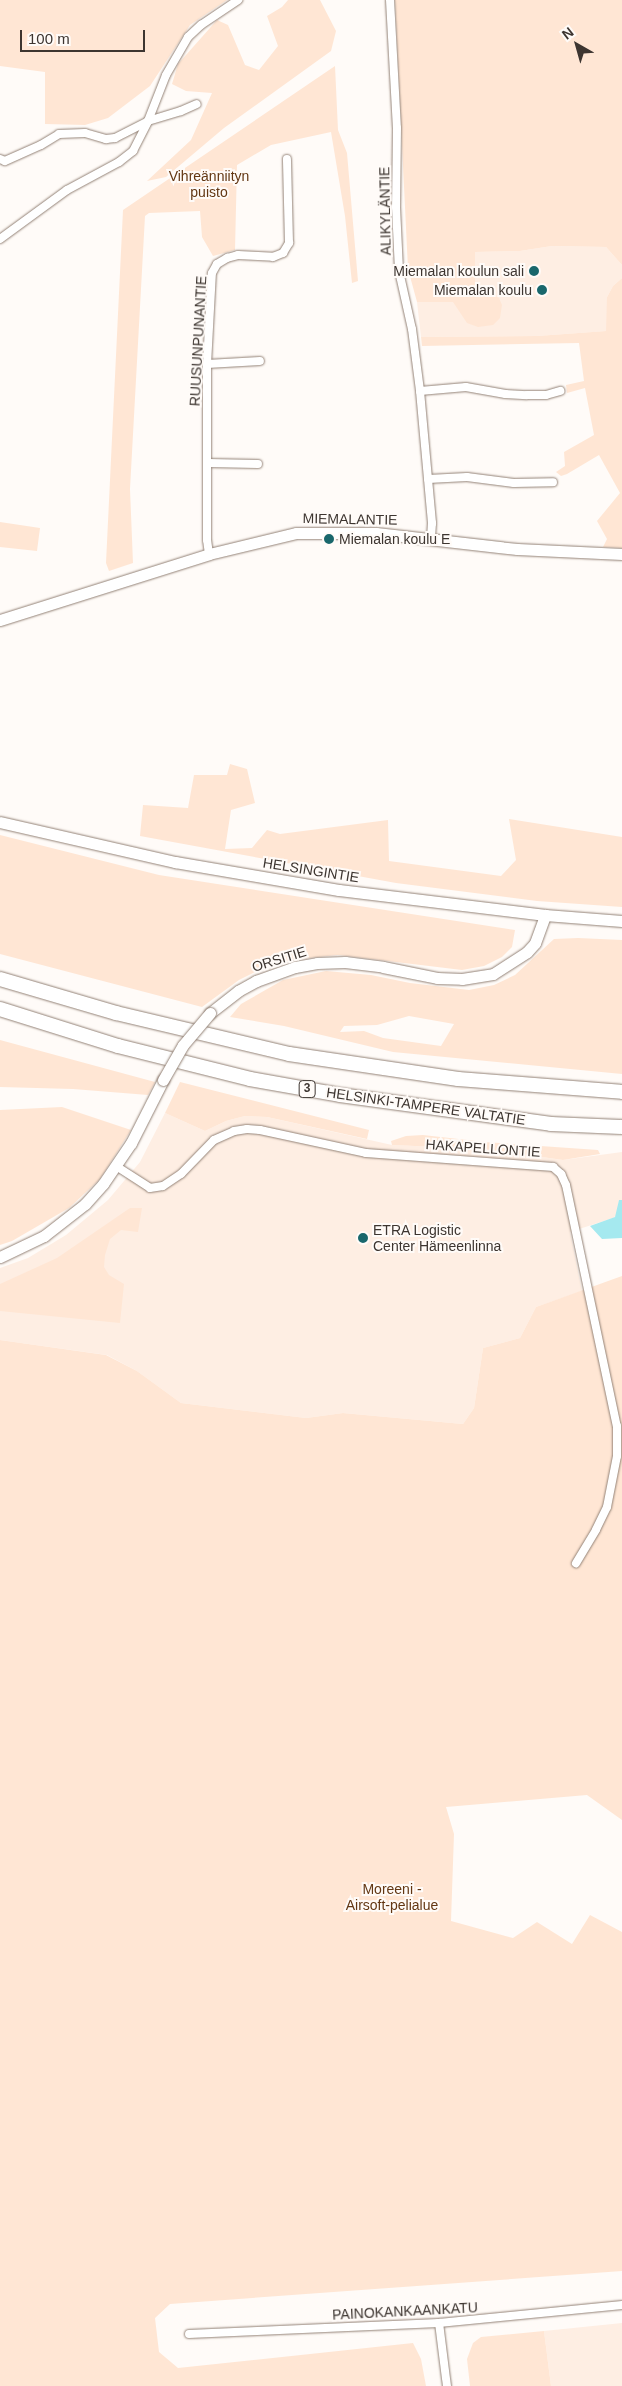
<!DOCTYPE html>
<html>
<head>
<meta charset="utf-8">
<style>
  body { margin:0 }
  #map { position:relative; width:622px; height:2386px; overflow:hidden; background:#fffbf8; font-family:Arial,sans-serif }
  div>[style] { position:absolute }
  .built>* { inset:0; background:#feeee3 }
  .green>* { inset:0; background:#ffe6d4 }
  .water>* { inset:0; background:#a5e9ef }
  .roads { filter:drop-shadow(0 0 1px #938276) drop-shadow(0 0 1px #938276) }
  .street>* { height:8px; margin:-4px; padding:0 4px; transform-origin:4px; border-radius:4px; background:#fff }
  .secondary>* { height:11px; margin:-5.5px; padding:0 5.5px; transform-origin:5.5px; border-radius:5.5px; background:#fff }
  .highway>* { height:14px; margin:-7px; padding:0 7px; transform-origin:7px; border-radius:7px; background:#fff }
  .bridges { filter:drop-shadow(0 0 1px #938276) drop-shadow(0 0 1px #938276) }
  .secondary-bridge>* { height:11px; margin:-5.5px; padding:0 5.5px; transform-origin:5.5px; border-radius:5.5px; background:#fff }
  .dots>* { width:14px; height:14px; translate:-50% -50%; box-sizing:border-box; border:2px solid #fffbf8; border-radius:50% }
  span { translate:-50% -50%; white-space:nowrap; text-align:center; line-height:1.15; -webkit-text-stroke:4px #fffbf8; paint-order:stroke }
  .shield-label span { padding:1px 4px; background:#fffbf8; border:1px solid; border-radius:4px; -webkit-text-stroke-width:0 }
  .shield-label { font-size:12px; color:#3d3530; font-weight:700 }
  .park-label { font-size:14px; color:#633713 }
  .street-label { font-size:14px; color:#3d3530 }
  .poi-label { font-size:14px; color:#3d3530 }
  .right { translate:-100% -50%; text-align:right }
  .left { translate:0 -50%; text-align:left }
  .north { position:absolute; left:552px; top:20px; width:50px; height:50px; -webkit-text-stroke:4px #fffbf8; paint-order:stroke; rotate:322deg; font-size:14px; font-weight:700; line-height:20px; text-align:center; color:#3d3530 }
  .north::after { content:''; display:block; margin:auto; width:18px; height:22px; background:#3d3530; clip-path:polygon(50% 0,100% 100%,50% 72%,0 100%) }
  .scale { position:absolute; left:20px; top:30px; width:125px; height:22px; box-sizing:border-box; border:2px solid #3d3530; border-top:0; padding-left:6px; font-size:15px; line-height:18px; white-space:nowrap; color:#3d3530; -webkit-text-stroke:4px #fffbf8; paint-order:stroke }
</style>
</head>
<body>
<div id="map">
  <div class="built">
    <div style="clip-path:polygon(552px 246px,606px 247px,622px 265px,622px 278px,613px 286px,607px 297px,607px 331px,537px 336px,421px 337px,417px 302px,441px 301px,475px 252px,520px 251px)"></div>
    <div style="clip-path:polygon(165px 1113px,205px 1131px,226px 1121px,245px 1116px,267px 1117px,392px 1145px,484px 1149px,563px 1160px,622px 1152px,622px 1200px,619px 1200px,617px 1215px,613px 1218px,570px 1232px,582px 1291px,536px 1307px,520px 1338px,483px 1348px,474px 1408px,463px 1424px,343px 1413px,306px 1418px,181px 1403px,137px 1371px,107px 1355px,0 1340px,0 1268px,28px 1258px,66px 1235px,108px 1200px,140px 1162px)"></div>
    <div style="clip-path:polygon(622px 2323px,622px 2386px,551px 2386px,544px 2331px)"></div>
  </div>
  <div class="green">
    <div style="clip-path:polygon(0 0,227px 0,190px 25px,150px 86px,108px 118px,85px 125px,45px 124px,45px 72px,0 66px)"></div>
    <div style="clip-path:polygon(288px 0,320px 0,336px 31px,331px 51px,224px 128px,166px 177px,147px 181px,191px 140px,212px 93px,186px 91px,172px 84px,178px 64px,217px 20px,228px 25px,245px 65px,259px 70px,278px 46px,267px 16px,282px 7px)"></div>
    <div style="clip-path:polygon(395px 0,622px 0,622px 265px,606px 247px,552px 246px,520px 251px,475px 252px,475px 286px,499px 298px,502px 305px,500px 318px,493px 325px,478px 327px,467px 323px,453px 302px,417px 302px,408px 269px)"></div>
    <div style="clip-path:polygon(335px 66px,338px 130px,347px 153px,358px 281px,352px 283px,345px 216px,331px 132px,271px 145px,237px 165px,235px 250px,213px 256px,202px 237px,200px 211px,149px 213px,145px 216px,130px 489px,133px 563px,109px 571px,106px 563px,123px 210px)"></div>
    <div style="clip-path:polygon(622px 278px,622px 548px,603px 547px,607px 539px,597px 521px,620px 493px,599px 455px,567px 474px,561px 476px,556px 472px,565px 466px,564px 452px,594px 435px,585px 388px,567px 393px,566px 385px,584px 381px,579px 343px,422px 346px,421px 337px,537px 336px,606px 331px,607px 297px,613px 286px)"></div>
    <div style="clip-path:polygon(0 522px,40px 528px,37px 551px,0 547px)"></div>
    <div style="clip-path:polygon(230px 764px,247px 769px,255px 803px,231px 810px,225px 849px,252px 848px,267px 830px,280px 834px,388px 820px,389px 861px,501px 876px,516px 860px,509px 819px,622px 837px,622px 907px,537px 901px,396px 883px,140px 836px,143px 805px,188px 808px,194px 775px,227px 775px)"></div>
    <div style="clip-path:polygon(0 835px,159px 875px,515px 930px,512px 947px,502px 957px,484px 966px,462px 970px,338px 955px,290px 960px,265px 967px,239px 980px,202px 1007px,0 954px)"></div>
    <div style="clip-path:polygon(evenodd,578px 938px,622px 940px,622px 1074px,393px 1052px,284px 1026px,230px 1017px,241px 1004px,283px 980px,326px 971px,371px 975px,410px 983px,469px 990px,494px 985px,515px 975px,554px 939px,578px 938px,409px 1016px,454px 1024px,441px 1046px,383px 1038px,364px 1031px,340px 1032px,344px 1026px,377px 1025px,409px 1016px)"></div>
    <div style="clip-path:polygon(0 1040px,155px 1082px,148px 1095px,73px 1089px,0 1087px)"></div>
    <div style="clip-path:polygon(180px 1082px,369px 1130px,367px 1139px,267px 1117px,245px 1116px,226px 1121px,205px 1131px,165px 1113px)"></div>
    <div style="clip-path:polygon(62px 1107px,131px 1130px,100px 1179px,69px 1208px,12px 1241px,0 1245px,0 1110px)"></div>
    <div style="clip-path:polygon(423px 1135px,485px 1142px,598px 1150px,600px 1154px,563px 1160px,484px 1149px,392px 1145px,391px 1141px,406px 1136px)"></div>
    <div style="clip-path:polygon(130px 1208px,142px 1208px,138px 1232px,121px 1230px,110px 1239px,105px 1255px,104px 1267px,109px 1275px,124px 1284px,120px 1323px,0 1311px,0 1284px,57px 1258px)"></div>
    <div style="clip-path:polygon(622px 1276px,622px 1820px,587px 1795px,446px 1807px,454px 1834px,451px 1921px,513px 1938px,537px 1922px,572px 1944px,590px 1915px,622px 1932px,622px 2271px,170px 2304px,155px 2318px,159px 2352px,178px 2368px,413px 2343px,421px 2359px,426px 2386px,0 2386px,0 1340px,106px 1355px,137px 1371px,181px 1403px,306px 1418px,343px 1413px,463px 1424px,474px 1408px,483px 1348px,520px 1338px,536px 1307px)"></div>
    <div style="clip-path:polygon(544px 2331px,551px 2386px,470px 2386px,467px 2359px,473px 2343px,481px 2337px)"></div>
  </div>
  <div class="water">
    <div style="clip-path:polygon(619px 1200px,622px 1200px,622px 1238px,602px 1239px,590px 1226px,615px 1217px)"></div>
  </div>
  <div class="roads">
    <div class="street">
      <div style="left:390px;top:0;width:128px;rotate:86.9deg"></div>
      <div style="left:397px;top:128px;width:79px;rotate:90.7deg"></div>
      <div style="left:396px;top:207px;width:64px;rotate:87.3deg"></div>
      <div style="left:399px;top:271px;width:59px;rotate:77.4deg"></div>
      <div style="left:412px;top:329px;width:63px;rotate:82.6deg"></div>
      <div style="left:420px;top:391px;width:133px;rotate:84.8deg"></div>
      <div style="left:432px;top:523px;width:15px;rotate:94deg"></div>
      <div style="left:0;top:159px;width:5px;rotate:22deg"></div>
      <div style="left:5px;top:161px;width:39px;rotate:-24deg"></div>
      <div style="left:41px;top:145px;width:21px;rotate:-31deg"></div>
      <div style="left:59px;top:134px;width:26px;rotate:-2deg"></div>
      <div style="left:85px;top:133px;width:22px;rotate:16deg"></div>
      <div style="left:106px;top:139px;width:9px;rotate:-6deg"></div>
      <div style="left:115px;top:138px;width:37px;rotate:-27deg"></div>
      <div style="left:148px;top:121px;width:34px;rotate:-17deg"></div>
      <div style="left:181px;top:111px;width:17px;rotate:-24deg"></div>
      <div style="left:0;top:239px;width:83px;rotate:-36.2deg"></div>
      <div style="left:67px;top:190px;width:59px;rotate:-28.3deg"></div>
      <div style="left:119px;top:162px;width:18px;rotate:-38deg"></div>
      <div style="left:133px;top:151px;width:34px;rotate:-63deg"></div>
      <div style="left:148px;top:121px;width:49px;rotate:-68.6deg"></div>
      <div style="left:166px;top:75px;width:44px;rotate:-59.9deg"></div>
      <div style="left:188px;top:37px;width:18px;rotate:-43deg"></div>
      <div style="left:201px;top:25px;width:45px;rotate:-34deg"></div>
      <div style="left:207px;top:364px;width:53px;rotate:-3.2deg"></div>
      <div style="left:420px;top:391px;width:46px;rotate:-5deg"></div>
      <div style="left:466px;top:387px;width:40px;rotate:10deg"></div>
      <div style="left:505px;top:394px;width:22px;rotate:3deg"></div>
      <div style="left:527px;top:395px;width:19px"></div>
      <div style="left:546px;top:395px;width:15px;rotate:-16deg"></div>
      <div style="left:208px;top:463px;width:50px;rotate:1.1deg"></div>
      <div style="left:428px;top:479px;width:39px;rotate:-3deg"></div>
      <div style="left:467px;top:477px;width:47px;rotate:7.3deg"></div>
      <div style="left:514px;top:483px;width:39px;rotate:-1deg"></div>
      <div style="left:209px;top:554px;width:14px;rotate:-98deg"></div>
      <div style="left:207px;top:540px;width:176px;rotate:-90deg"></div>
      <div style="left:207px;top:364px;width:91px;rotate:-86.9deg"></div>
      <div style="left:212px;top:273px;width:10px;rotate:-61deg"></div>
      <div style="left:217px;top:264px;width:12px;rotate:-31deg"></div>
      <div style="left:227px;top:258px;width:11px;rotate:-15deg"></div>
      <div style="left:238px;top:255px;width:35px;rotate:3deg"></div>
      <div style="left:273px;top:257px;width:11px;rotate:-22deg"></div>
      <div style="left:283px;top:253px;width:12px;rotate:-59deg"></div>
      <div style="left:289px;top:243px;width:84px;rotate:-91.4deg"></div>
      <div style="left:116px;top:1166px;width:40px;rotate:32.9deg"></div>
      <div style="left:150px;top:1188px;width:13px;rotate:-9deg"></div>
      <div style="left:163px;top:1186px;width:22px;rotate:-34deg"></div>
      <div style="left:181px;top:1174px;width:47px;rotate:-45.9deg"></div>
      <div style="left:214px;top:1140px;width:22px;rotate:-24deg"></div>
      <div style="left:234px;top:1131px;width:13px;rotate:-9deg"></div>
      <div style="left:247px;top:1129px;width:13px;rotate:4deg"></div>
      <div style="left:260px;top:1130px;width:108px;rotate:12.2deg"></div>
      <div style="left:366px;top:1153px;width:188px;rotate:4.3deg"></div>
      <div style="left:553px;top:1167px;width:11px;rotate:41deg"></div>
      <div style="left:561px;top:1174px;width:12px;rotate:66deg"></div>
      <div style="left:566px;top:1185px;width:246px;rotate:78.1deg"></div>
      <div style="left:617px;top:1426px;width:30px;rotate:90deg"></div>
      <div style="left:617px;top:1456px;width:52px;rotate:101.1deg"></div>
      <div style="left:607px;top:1507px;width:25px;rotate:116deg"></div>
      <div style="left:596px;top:1530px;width:39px;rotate:121deg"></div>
      <div style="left:439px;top:2323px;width:64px;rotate:82.8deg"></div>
      <div style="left:189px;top:2334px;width:250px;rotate:-2.5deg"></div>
      <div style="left:439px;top:2323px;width:184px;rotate:-5.6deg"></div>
    </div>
    <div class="secondary">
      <div style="left:0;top:620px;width:219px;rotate:-17.5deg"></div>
      <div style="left:209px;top:554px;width:89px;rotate:-13.6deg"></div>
      <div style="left:296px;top:533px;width:80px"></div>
      <div style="left:376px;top:533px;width:142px;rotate:6.5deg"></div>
      <div style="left:517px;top:549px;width:105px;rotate:2.7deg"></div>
      <div style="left:0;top:822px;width:180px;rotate:12.9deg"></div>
      <div style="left:175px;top:862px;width:166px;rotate:9.7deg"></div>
      <div style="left:339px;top:890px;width:208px;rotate:6.9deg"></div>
      <div style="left:545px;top:915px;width:77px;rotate:4.5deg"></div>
      <div style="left:210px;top:1013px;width:36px;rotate:-38deg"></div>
      <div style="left:238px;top:991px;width:21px;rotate:-29deg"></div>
      <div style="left:256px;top:981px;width:41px;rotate:-19.7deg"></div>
      <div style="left:295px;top:967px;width:22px;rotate:-10deg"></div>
      <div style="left:317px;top:963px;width:28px;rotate:-2deg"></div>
      <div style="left:345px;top:962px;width:38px;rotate:7deg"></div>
      <div style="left:383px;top:967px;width:55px;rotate:11.5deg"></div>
      <div style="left:437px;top:978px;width:25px;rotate:2deg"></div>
      <div style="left:462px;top:979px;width:31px;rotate:-9deg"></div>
      <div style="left:493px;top:974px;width:40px;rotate:-32.9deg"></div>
      <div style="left:527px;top:952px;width:12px;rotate:-48deg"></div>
      <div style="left:535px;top:943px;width:30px;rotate:-70deg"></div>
      <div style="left:0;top:1257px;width:49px;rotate:-25.5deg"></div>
      <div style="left:44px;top:1236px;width:52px;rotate:-38deg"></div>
      <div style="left:85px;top:1204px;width:27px;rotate:-48deg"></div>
      <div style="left:103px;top:1184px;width:50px;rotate:-55.7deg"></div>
      <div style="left:131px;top:1143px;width:71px;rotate:-63.1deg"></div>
    </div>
    <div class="highway">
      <div style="left:0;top:979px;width:121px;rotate:16.3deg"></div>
      <div style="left:116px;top:1013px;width:178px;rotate:13.3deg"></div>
      <div style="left:289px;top:1054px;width:171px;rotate:8.4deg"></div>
      <div style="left:458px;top:1079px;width:165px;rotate:4.5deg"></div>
      <div style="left:0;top:1009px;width:124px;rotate:17.4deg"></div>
      <div style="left:118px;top:1046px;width:136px;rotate:14deg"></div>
      <div style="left:250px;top:1079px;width:91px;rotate:10.1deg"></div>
      <div style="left:340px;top:1095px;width:213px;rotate:7.8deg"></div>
      <div style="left:551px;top:1124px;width:71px;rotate:2.4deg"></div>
    </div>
  </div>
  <div class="bridges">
    <div class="secondary-bridge">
      <div style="left:163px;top:1080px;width:40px;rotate:-60.3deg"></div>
      <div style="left:183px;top:1045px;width:42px;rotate:-49.8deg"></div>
    </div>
  </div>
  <div class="dots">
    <div style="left:534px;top:271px;background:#19676c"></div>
    <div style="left:542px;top:290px;background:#19676c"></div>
    <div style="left:329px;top:539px;background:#19676c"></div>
    <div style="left:363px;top:1238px;background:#19676c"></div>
  </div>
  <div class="shield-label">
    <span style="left:307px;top:1089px">3</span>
  </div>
  <div class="park-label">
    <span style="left:209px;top:184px">Vihreänniityn<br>puisto</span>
    <span style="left:392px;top:1897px">Moreeni -<br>Airsoft-pelialue</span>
  </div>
  <div class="street-label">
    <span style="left:385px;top:211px;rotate:-91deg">ALIKYLÄNTIE</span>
    <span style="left:198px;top:341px;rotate:-87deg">RUUSUNPUNANTIE</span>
    <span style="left:350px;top:519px;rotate:1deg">MIEMALANTIE</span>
    <span style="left:311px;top:870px;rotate:9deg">HELSINGINTIE</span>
    <span style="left:279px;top:959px;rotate:-17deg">ORSITIE</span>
    <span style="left:426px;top:1106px;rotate:8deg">HELSINKI-TAMPERE VALTATIE</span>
    <span style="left:483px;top:1148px;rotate:4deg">HAKAPELLONTIE</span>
    <span style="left:405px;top:2311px;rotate:-3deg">PAINOKANKAANKATU</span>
  </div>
  <div class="poi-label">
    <span class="right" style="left:524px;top:271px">Miemalan koulun sali</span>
    <span class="right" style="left:532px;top:290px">Miemalan koulu</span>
    <span class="left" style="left:339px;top:539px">Miemalan koulu E</span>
    <span class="left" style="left:373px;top:1238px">ETRA Logistic<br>Center Hämeenlinna</span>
  </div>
  <div class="north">N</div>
  <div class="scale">100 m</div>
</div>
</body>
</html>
